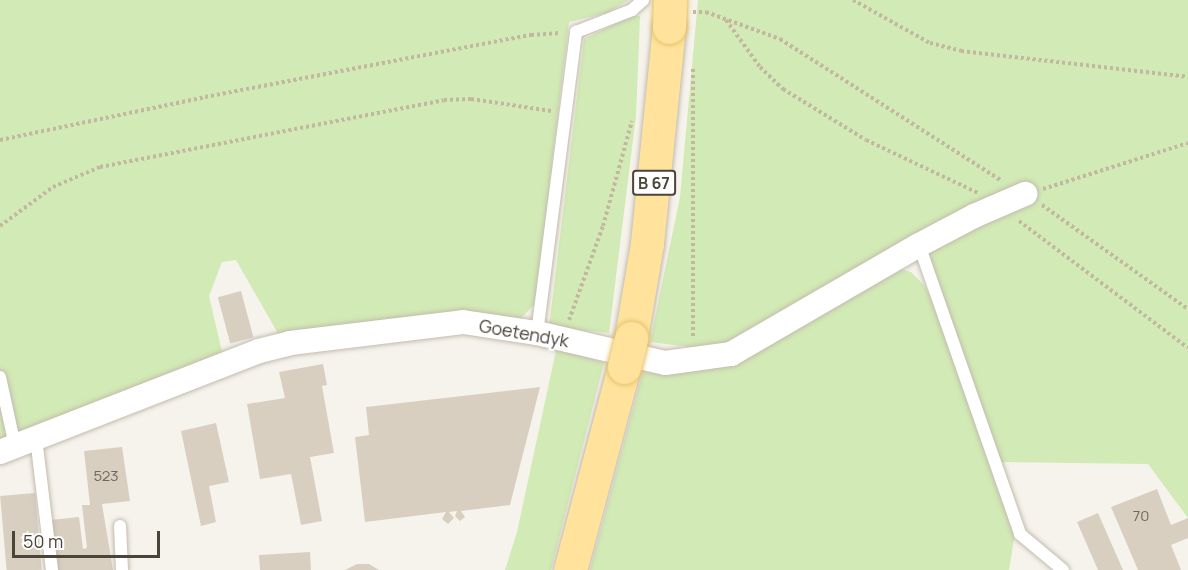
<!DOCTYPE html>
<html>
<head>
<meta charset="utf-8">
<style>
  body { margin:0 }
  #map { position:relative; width:1188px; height:570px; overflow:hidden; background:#f6f3ec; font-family:Manrope,sans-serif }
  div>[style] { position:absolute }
  .green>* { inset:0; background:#d2eab5 }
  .building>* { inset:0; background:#d8cfc1; transform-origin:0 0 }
  .path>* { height:4px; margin-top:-2px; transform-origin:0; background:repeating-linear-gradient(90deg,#c4b79f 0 3px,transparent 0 6px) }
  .roads { filter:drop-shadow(0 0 2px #c2bbae) drop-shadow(0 0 2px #c2bbae) }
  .service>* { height:12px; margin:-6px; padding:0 6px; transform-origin:6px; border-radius:6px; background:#fff }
  .minor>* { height:24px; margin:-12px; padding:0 12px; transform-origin:12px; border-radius:12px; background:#fff }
  .primary>* { height:33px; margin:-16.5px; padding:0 16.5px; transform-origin:16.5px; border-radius:16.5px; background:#ffe39c }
  .bridges { filter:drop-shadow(0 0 2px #e6c16a) drop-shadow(0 0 2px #e6c16a) }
  .primary-bridge>* { height:33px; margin:-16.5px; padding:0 16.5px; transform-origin:16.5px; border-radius:16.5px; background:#ffe39c }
  span { translate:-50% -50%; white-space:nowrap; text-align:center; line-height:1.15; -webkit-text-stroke:4.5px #fff; paint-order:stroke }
  .number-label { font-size:15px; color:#6e675b }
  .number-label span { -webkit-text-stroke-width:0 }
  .shield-label span { padding:2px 4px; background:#fff; border:2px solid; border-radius:4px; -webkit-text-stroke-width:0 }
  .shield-label { font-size:16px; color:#4b4439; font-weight:700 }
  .street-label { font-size:18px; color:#4b4439 }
  .scale { position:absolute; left:12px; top:531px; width:148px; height:27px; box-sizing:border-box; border:3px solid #4b4439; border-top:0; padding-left:8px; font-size:18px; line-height:21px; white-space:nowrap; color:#4b4439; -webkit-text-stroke:4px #fff; paint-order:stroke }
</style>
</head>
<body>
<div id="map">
  <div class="green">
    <div style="clip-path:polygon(0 0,629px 0,607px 13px,569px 22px,535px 304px,517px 322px,280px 337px,236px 260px,222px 262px,209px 296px,223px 356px,0 442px)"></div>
    <div style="clip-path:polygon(698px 0,1188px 0,1188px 518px,1148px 464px,1000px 462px,933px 280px,930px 251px,750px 339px,706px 349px,650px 342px,680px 197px)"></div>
    <div style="clip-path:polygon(631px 16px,640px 16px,636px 116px,609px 333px,549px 327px,584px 39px)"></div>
    <div style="clip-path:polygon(898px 268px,911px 272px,924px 285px,935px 305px,1015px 534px,1009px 570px,590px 570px,643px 371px,658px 374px,704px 367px)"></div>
    <div style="clip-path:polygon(557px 346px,604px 363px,551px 570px,505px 570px,517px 532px)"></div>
  </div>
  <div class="building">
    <div style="left:241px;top:291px;width:48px;height:24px;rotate:75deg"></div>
    <div style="clip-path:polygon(323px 364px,327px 385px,322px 386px,334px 453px,310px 457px,322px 521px,301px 525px,291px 474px,260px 479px,247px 404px,285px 398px,279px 372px)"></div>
    <div style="clip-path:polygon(540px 387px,510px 505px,461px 511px,465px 517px,460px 521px,455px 516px,457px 511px,449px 512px,454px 518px,448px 524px,442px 519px,446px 512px,365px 522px,355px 437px,369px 435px,366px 407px)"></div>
    <div style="clip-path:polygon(216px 423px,229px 482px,209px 486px,216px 522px,201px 526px,181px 431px)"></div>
    <div style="clip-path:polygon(122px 447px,130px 501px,102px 504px,113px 570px,57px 570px,51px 520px,79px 517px,83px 549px,87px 548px,82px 505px,90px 505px,84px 451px)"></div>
    <div style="clip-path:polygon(1157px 489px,1171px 525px,1188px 518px,1188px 538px,1171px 545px,1181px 570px,1138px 570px,1111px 507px)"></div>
    <div style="left:35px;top:493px;width:77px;height:35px;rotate:85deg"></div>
    <div style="clip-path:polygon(1098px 513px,1123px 570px,1098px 570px,1077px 522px)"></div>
    <div style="clip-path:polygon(310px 552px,311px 570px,260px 570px,259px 555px)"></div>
    <div style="clip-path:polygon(357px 564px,369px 564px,379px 570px,345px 570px)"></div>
  </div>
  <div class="path">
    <div style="left:853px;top:0;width:88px;rotate:29.2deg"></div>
    <div style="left:930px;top:43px;width:32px;rotate:14deg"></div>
    <div style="left:961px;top:51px;width:228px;rotate:6.5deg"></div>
    <div style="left:693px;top:12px;width:13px"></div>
    <div style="left:706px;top:12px;width:79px;rotate:20deg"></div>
    <div style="left:780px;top:39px;width:264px;rotate:32.6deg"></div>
    <div style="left:726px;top:20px;width:58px;rotate:54.1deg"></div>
    <div style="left:760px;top:67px;width:32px;rotate:44deg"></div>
    <div style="left:783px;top:89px;width:97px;rotate:31.6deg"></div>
    <div style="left:866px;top:140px;width:124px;rotate:25.3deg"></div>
    <div style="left:693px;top:69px;width:268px;rotate:90deg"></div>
    <div style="left:0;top:140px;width:209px;rotate:-11.8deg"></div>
    <div style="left:205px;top:97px;width:332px;rotate:-10.8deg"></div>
    <div style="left:531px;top:35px;width:29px;rotate:-4deg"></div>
    <div style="left:1043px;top:189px;width:152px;rotate:-17.6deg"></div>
    <div style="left:1042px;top:205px;width:179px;rotate:35.5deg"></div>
    <div style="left:1019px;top:221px;width:211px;rotate:36.9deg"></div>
    <div style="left:0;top:226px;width:66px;rotate:-36.3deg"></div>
    <div style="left:53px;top:187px;width:51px;rotate:-23.1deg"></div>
    <div style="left:100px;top:167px;width:350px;rotate:-11deg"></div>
    <div style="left:444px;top:100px;width:27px;rotate:-2deg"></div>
    <div style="left:471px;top:99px;width:81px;rotate:8.5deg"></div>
    <div style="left:569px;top:320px;width:100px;rotate:-70.1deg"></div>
    <div style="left:603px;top:226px;width:109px;rotate:-74.6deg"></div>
  </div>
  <div class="roads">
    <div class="service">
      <div style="left:919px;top:245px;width:306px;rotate:70.7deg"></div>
      <div style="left:1020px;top:534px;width:56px;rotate:39.9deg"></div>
      <div style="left:537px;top:333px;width:304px;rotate:-82.6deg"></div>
      <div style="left:576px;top:32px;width:60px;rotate:-21.4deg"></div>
      <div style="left:632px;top:10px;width:15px;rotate:-42deg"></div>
      <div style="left:0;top:377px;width:71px;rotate:77.7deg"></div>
      <div style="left:36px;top:438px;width:133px;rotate:83.1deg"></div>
      <div style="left:120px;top:526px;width:44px;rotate:87.4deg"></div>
    </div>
    <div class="minor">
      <div style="left:0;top:452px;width:278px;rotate:-21.3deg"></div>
      <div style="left:259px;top:351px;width:32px;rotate:-14deg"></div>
      <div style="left:290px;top:343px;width:174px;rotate:-6.9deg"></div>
      <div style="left:463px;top:322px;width:75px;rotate:8.5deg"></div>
      <div style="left:537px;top:333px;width:131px;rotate:13.2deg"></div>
      <div style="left:665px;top:363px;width:67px;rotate:-7.8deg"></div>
      <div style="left:731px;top:354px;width:217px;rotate:-30.1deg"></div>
      <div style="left:919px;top:245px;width:62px;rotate:-27.8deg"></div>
      <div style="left:974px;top:216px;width:56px;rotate:-23.3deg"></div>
    </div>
    <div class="primary">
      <div style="left:631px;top:338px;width:96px;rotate:-80.4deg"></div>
      <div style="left:647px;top:243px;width:217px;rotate:-84.2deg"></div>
      <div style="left:570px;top:570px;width:210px;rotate:-75.1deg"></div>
    </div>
  </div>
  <div class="bridges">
    <div class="primary-bridge">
      <div style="left:669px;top:27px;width:27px;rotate:-88deg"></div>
      <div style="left:624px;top:367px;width:30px;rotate:-76deg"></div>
    </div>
  </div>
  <div class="number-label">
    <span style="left:106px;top:476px">523</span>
    <span style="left:1141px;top:516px">70</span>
  </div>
  <div class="shield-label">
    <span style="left:654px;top:183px">B 67</span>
  </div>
  <div class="street-label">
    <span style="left:524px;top:333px;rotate:10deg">Goetendyk</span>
  </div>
  <div class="scale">50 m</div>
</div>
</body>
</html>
